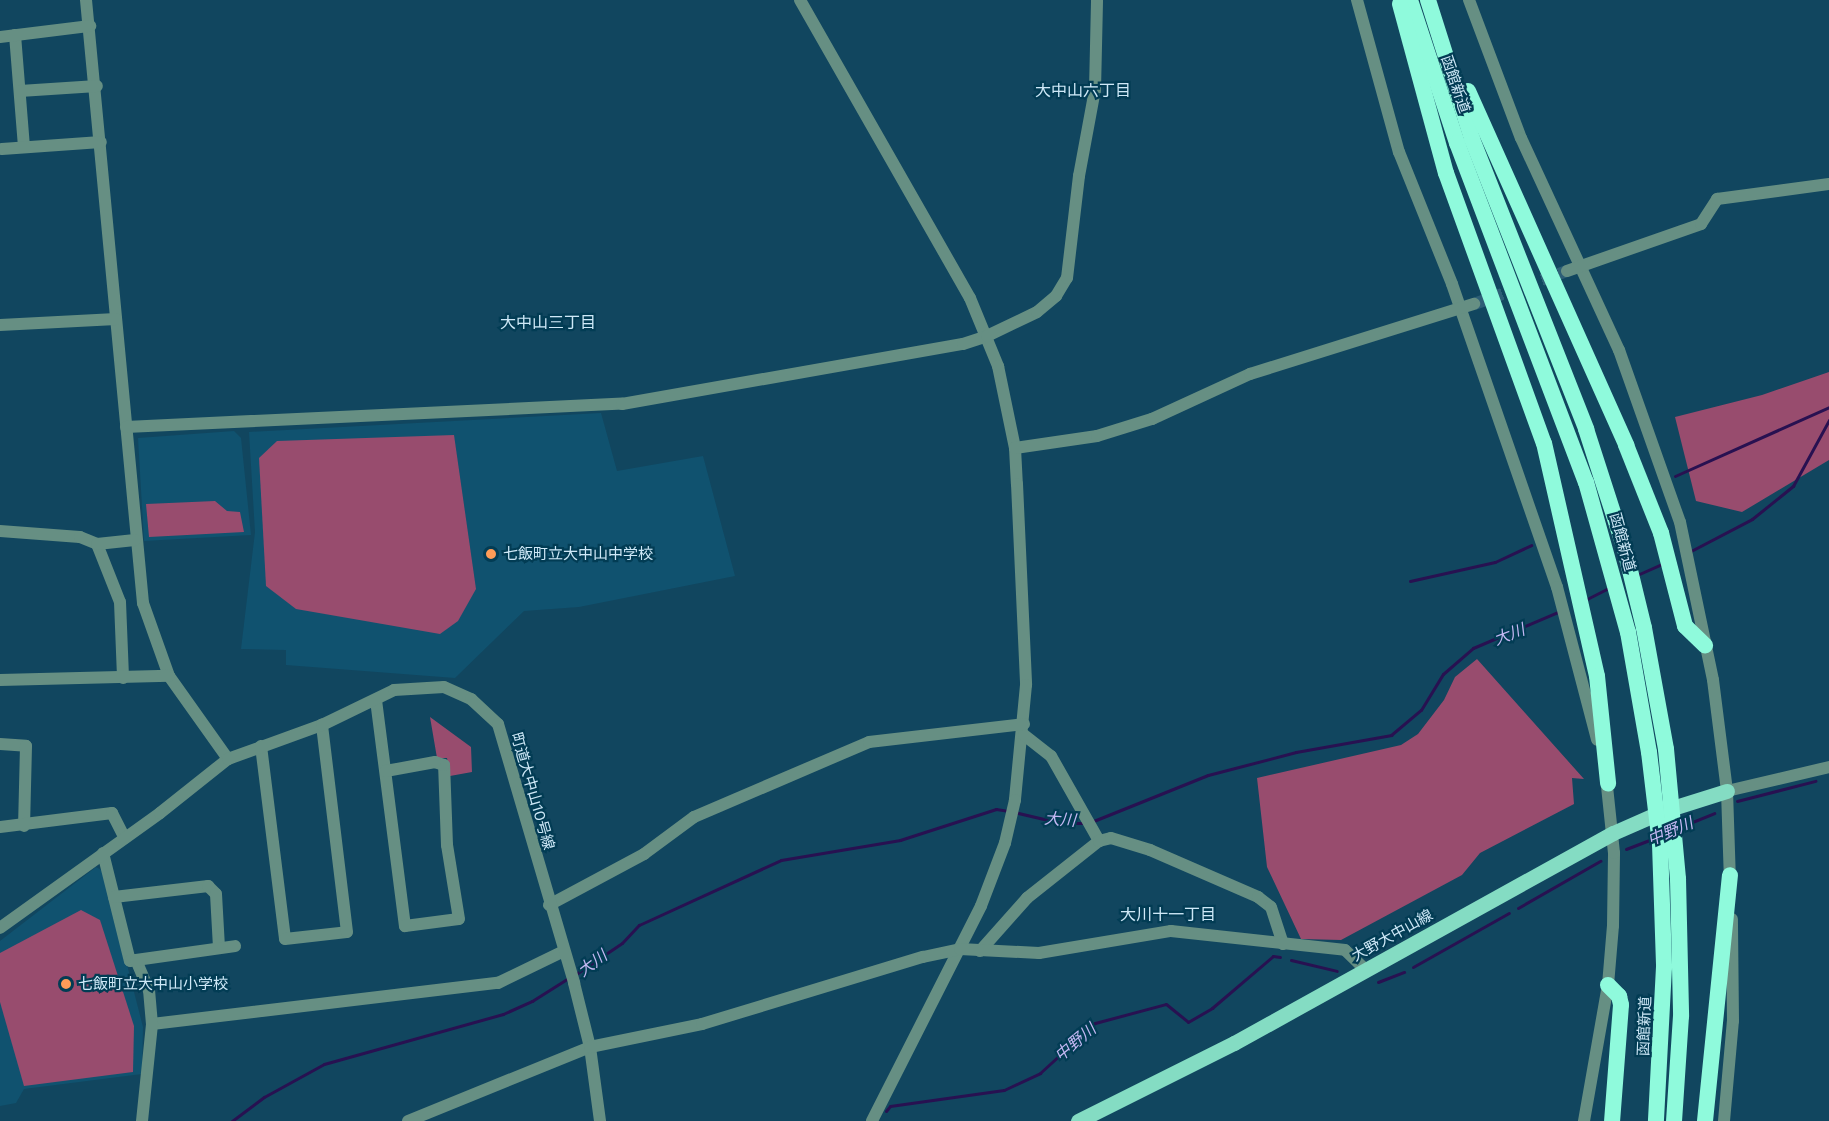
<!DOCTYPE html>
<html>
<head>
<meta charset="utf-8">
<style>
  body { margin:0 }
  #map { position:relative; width:1829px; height:1121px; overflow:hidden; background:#11465f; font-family:Commissioner,"Noto Sans JP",sans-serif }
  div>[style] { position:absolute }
  .built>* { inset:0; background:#10526f }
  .green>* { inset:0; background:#984c6e }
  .stream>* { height:3px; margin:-1.5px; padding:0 1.5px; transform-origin:1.5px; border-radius:1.5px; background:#281151 }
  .minor-tunnel>* { height:12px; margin-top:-6px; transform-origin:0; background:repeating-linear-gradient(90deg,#2d5e76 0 12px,transparent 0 18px) }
  .minor>* { height:12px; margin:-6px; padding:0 6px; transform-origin:6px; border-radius:6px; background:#668f83 }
  .major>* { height:15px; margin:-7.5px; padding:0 7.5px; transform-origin:7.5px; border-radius:7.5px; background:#84dcc3 }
  .highway>* { height:16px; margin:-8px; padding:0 8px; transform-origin:8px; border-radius:8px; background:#8ffadc }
  .dots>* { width:16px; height:16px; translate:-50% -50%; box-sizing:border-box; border:3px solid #023c54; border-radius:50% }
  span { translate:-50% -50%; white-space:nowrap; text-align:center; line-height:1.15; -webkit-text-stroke:4.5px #023c54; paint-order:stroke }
  .street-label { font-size:15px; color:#cee8f7 }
  .poi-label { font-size:15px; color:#cee8f7 }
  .left { translate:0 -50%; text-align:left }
  .neighbourhood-label { font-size:16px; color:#cee8f7 }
  .water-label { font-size:16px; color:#c4b8f3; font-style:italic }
</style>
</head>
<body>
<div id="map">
  <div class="built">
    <div style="clip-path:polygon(601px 413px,617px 471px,703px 456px,735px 576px,579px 607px,524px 611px,455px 678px,286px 665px,286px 650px,241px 649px,255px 532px,249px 432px)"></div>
    <div style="clip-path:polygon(234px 431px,241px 438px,251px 535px,144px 541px,138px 438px)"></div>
    <div style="clip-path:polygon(96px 867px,103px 871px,143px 1027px,142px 1074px,24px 1089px,16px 1103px,0 1106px,0 941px)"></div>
  </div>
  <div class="green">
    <div style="clip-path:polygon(1829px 372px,1829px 460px,1742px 512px,1696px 501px,1675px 417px,1762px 395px)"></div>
    <div style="clip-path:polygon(454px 435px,476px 589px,458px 621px,440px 634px,296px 609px,266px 586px,259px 458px,277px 441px)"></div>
    <div style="clip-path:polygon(215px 501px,227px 511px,240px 512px,244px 532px,149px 537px,146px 504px)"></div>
    <div style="clip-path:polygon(1477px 659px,1584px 779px,1572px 778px,1574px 804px,1480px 853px,1462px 875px,1341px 940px,1301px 939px,1267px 867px,1257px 778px,1401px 745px,1418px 734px,1444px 700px,1455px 677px)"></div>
    <div style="clip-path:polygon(430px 717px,471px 747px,472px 772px,450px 776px,447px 758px,437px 758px)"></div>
    <div style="clip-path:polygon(81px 910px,100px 920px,134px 1026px,133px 1072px,24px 1086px,0 1002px,0 953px)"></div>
  </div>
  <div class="stream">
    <div style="left:1675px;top:476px;width:169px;rotate:-24.1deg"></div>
    <div style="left:1689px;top:552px;width:71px;rotate:-27.6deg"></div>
    <div style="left:1752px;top:519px;width:53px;rotate:-38.8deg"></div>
    <div style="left:1793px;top:486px;width:75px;rotate:-61.4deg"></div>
    <div style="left:1637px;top:575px;width:30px;rotate:-24deg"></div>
    <div style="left:1410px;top:581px;width:87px;rotate:-12.6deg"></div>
    <div style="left:1495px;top:562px;width:40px;rotate:-25deg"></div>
    <div style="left:1585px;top:600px;width:27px;rotate:-27deg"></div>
    <div style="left:1737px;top:801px;width:81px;rotate:-14.4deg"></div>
    <div style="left:1014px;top:812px;width:48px;rotate:13.2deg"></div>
    <div style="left:1061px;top:823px;width:23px"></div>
    <div style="left:1091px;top:822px;width:126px;rotate:-21.9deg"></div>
    <div style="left:1208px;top:775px;width:91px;rotate:-14.6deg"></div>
    <div style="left:1296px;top:752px;width:97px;rotate:-10.1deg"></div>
    <div style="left:1391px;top:735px;width:39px;rotate:-40deg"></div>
    <div style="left:1421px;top:710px;width:42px;rotate:-58.6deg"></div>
    <div style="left:1443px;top:674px;width:40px;rotate:-41deg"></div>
    <div style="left:1473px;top:648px;width:95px;rotate:-23deg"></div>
    <div style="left:1680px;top:827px;width:37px;rotate:-22deg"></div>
    <div style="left:1626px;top:849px;width:30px;rotate:-21deg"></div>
    <div style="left:1518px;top:908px;width:95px;rotate:-29.8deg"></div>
    <div style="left:1291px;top:960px;width:47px;rotate:13.4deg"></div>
    <div style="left:1413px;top:967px;width:110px;rotate:-29.4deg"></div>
    <div style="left:576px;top:974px;width:55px;rotate:-34deg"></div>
    <div style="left:622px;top:943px;width:25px;rotate:-47deg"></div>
    <div style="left:639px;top:925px;width:156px;rotate:-24.6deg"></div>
    <div style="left:781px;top:860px;width:121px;rotate:-9.5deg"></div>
    <div style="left:900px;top:840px;width:101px;rotate:-17.9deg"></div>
    <div style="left:996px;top:809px;width:12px;rotate:9deg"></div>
    <div style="left:1378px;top:982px;width:28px;rotate:-21deg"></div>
    <div style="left:886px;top:1111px;width:6px;rotate:-51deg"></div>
    <div style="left:890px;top:1106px;width:115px;rotate:-8deg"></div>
    <div style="left:1004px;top:1090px;width:40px;rotate:-25deg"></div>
    <div style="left:1040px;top:1073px;width:74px;rotate:-42.3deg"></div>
    <div style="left:1095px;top:1023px;width:73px;rotate:-15deg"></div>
    <div style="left:1166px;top:1004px;width:28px;rotate:39deg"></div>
    <div style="left:1188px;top:1022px;width:28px;rotate:-30deg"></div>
    <div style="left:1212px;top:1008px;width:80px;rotate:-40.4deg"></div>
    <div style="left:1273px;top:956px;width:7px;rotate:8deg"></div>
    <div style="left:232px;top:1121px;width:40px;rotate:-37deg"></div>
    <div style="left:264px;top:1097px;width:68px;rotate:-28.8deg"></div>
    <div style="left:324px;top:1064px;width:186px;rotate:-15.6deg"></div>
    <div style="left:503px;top:1014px;width:32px;rotate:-24deg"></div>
    <div style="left:532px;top:1001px;width:45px;rotate:-32.3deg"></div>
  </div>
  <div class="minor-tunnel">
    <div style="left:1474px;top:304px;width:99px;rotate:-19.5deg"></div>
  </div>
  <div class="minor">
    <div style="left:86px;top:0;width:606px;rotate:84.6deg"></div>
    <div style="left:143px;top:603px;width:77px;rotate:70.4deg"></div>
    <div style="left:169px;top:676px;width:102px;rotate:54.6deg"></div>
    <div style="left:800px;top:0;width:343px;rotate:60.3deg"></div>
    <div style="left:970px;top:298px;width:74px;rotate:67.6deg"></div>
    <div style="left:998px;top:366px;width:84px;rotate:78.3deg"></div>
    <div style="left:1015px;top:448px;width:36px;rotate:87deg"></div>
    <div style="left:1017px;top:484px;width:201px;rotate:87.4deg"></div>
    <div style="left:1026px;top:685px;width:116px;rotate:95.5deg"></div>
    <div style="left:1015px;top:800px;width:44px;rotate:103.1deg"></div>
    <div style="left:1005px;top:843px;width:67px;rotate:110.9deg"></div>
    <div style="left:981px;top:906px;width:241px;rotate:116.9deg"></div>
    <div style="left:1357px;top:0;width:158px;rotate:74.6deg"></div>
    <div style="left:1399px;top:152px;width:142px;rotate:68.1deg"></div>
    <div style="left:1452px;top:284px;width:321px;rotate:70.9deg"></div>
    <div style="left:1557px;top:587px;width:158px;rotate:75.3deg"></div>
    <div style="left:1469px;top:0;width:147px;rotate:69.4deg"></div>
    <div style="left:1521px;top:138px;width:234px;rotate:65.2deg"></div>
    <div style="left:1619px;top:350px;width:182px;rotate:70.5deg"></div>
    <div style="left:1680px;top:522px;width:161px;rotate:78.2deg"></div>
    <div style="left:1713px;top:680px;width:112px;rotate:82.8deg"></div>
    <div style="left:1727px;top:791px;width:92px;rotate:88.1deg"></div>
    <div style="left:15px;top:35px;width:112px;rotate:85.4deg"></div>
    <div style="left:0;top:37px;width:91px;rotate:-7deg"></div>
    <div style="left:20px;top:91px;width:77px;rotate:-3.7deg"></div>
    <div style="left:2px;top:149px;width:99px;rotate:-4deg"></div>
    <div style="left:1567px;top:271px;width:142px;rotate:-19.3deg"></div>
    <div style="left:1701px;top:224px;width:30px;rotate:-57deg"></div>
    <div style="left:1717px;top:199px;width:113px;rotate:-7.6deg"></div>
    <div style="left:0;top:325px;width:116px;rotate:-3deg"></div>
    <div style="left:126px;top:427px;width:497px;rotate:-2.7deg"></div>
    <div style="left:622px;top:404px;width:346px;rotate:-10deg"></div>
    <div style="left:963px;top:344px;width:25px;rotate:-18deg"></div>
    <div style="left:987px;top:336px;width:55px;rotate:-25.6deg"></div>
    <div style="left:1037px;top:312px;width:25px;rotate:-40deg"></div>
    <div style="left:1056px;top:296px;width:21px;rotate:-59deg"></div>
    <div style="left:1067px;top:278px;width:103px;rotate:-83.3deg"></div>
    <div style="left:1079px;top:176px;width:87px;rotate:-79.5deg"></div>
    <div style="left:1095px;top:90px;width:90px;rotate:-88.7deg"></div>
    <div style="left:1015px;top:448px;width:83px;rotate:-8.3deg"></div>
    <div style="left:1097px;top:436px;width:58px;rotate:-17.2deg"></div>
    <div style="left:1152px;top:419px;width:108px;rotate:-24.7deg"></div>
    <div style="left:1250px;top:374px;width:235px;rotate:-17.4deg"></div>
    <div style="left:0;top:531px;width:80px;rotate:4.3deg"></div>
    <div style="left:80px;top:537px;width:18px;rotate:22deg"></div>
    <div style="left:97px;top:544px;width:62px;rotate:68.4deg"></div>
    <div style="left:120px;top:602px;width:76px;rotate:87.7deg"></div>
    <div style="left:97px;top:544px;width:38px;rotate:-6deg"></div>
    <div style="left:0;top:680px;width:169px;rotate:-1.4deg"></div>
    <div style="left:376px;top:700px;width:228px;rotate:82.7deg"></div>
    <div style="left:405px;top:926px;width:54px;rotate:-7.4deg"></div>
    <div style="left:459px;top:919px;width:75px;rotate:-99.2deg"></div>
    <div style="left:447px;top:845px;width:80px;rotate:-92.1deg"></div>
    <div style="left:444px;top:765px;width:9px;rotate:-162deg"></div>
    <div style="left:435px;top:762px;width:50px;rotate:169.6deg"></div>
    <div style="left:1024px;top:735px;width:34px;rotate:38deg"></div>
    <div style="left:1051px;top:756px;width:98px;rotate:60.5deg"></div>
    <div style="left:0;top:744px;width:26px;rotate:4deg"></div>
    <div style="left:26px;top:746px;width:80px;rotate:91.4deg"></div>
    <div style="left:261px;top:746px;width:194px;rotate:82.9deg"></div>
    <div style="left:285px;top:939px;width:62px;rotate:-6.4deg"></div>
    <div style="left:347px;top:932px;width:209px;rotate:-96.9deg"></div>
    <div style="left:1727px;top:791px;width:105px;rotate:-13.2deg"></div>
    <div style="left:0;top:827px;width:113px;rotate:-7.1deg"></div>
    <div style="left:112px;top:813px;width:28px;rotate:63deg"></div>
    <div style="left:103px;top:853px;width:111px;rotate:76deg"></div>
    <div style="left:130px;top:961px;width:6px;rotate:-9deg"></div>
    <div style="left:136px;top:960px;width:33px;rotate:67deg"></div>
    <div style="left:149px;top:990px;width:34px;rotate:85deg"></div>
    <div style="left:152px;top:1024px;width:348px;rotate:-6.8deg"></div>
    <div style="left:498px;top:983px;width:73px;rotate:-25.9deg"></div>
    <div style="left:114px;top:897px;width:95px;rotate:-6.7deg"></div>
    <div style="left:208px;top:886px;width:11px;rotate:45deg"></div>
    <div style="left:216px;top:894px;width:54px;rotate:86.8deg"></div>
    <div style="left:549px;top:905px;width:108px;rotate:-28.2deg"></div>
    <div style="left:644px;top:854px;width:62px;rotate:-36.5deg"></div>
    <div style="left:694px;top:817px;width:190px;rotate:-23.2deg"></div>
    <div style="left:869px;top:742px;width:156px;rotate:-6.6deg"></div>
    <div style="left:0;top:928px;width:197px;rotate:-35.7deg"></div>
    <div style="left:160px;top:813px;width:87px;rotate:-38.5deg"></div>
    <div style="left:228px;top:759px;width:100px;rotate:-19.9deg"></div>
    <div style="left:322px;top:725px;width:80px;rotate:-25.9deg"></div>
    <div style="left:394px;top:690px;width:50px;rotate:-3.4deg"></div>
    <div style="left:444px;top:687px;width:30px;rotate:24deg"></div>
    <div style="left:471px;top:699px;width:37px;rotate:43deg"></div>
    <div style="left:498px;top:724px;width:270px;rotate:73.6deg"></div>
    <div style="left:574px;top:983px;width:66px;rotate:76deg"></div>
    <div style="left:590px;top:1047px;width:75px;rotate:82.3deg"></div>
    <div style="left:980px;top:951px;width:71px;rotate:-48.4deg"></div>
    <div style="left:1027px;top:898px;width:92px;rotate:-38.4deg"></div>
    <div style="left:1099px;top:841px;width:12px;rotate:-14deg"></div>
    <div style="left:1111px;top:838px;width:41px;rotate:17.1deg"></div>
    <div style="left:1150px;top:850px;width:118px;rotate:23.5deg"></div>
    <div style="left:1258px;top:897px;width:16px;rotate:38deg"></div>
    <div style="left:1271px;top:907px;width:39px;rotate:72deg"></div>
    <div style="left:136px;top:960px;width:100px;rotate:-8deg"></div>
    <div style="left:142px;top:1121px;width:98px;rotate:-84.1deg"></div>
    <div style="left:408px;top:1121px;width:196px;rotate:-22.1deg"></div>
    <div style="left:590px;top:1047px;width:114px;rotate:-11.6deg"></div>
    <div style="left:702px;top:1024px;width:231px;rotate:-16.9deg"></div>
    <div style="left:923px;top:957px;width:38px;rotate:-12deg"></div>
    <div style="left:960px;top:949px;width:79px;rotate:2.9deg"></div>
    <div style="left:1039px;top:953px;width:134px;rotate:-9.5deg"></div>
    <div style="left:1171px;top:931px;width:175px;rotate:6.2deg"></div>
    <div style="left:1345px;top:950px;width:29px;rotate:44deg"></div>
    <div style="left:1584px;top:1121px;width:138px;rotate:-80deg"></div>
    <div style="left:1608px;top:985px;width:59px;rotate:-85.2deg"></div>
    <div style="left:1613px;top:926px;width:73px;rotate:-89.2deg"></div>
    <div style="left:1614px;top:853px;width:76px;rotate:-96deg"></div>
    <div style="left:1724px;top:1121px;width:100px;rotate:-84.9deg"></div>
    <div style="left:1733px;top:1021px;width:102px;rotate:-90.6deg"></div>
  </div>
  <div class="major">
    <div style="left:1078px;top:1121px;width:174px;rotate:-26.6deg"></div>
    <div style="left:1234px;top:1043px;width:433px;rotate:-29deg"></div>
    <div style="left:1613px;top:833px;width:55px;rotate:-23.7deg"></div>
    <div style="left:1663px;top:811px;width:67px;rotate:-17.4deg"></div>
  </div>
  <div class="highway">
    <div style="left:1410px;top:0;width:151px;rotate:71.8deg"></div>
    <div style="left:1457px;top:143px;width:363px;rotate:69.2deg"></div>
    <div style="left:1586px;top:482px;width:156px;rotate:74.4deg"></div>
    <div style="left:1628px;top:632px;width:122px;rotate:80.1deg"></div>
    <div style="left:1649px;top:752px;width:93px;rotate:83.2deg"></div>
    <div style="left:1660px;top:844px;width:123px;rotate:88.1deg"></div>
    <div style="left:1664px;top:967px;width:154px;rotate:93deg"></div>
    <div style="left:1428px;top:0;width:146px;rotate:72.4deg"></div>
    <div style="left:1472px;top:139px;width:312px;rotate:68.5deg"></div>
    <div style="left:1586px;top:429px;width:127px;rotate:72.1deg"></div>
    <div style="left:1625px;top:550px;width:80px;rotate:76.3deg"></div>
    <div style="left:1644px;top:628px;width:123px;rotate:79.7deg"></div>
    <div style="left:1666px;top:749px;width:131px;rotate:84.7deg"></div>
    <div style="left:1678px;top:879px;width:137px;rotate:88.7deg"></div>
    <div style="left:1681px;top:1016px;width:105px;rotate:93.8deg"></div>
    <div style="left:1400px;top:4px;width:175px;rotate:74.8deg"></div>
    <div style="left:1446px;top:173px;width:287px;rotate:70.1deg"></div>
    <div style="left:1544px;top:443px;width:239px;rotate:77.2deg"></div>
    <div style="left:1597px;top:676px;width:108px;rotate:84.1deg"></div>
    <div style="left:1468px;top:91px;width:388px;rotate:65.9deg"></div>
    <div style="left:1626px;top:445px;width:95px;rotate:68.3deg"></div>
    <div style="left:1661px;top:533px;width:96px;rotate:75.5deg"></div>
    <div style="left:1685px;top:626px;width:28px;rotate:44deg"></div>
    <div style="left:1608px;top:985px;width:16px;rotate:45deg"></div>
    <div style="left:1619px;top:996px;width:9px;rotate:77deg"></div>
    <div style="left:1621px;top:1005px;width:116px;rotate:94.4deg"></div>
    <div style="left:1705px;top:1121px;width:247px;rotate:-84.2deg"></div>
  </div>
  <div class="dots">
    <div style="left:491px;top:554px;background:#fe9c58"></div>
    <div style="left:66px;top:984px;background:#fe9c58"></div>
  </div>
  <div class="street-label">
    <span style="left:1456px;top:84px;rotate:71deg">函館新道</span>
    <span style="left:1623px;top:542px;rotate:75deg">函館新道</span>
    <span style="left:533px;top:791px;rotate:74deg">町道大中山10号線</span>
    <span style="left:1392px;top:935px;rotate:-29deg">大野大中山線</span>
    <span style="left:1644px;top:1026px;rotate:-88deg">函館新道</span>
  </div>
  <div class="poi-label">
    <span class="left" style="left:503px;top:554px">七飯町立大中山中学校</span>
    <span class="left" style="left:78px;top:984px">七飯町立大中山小学校</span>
  </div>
  <div class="neighbourhood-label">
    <span style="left:1083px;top:90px">大中山六丁目</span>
    <span style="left:548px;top:322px">大中山三丁目</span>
    <span style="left:1168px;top:914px">大川十一丁目</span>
  </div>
  <div class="water-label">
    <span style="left:1509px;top:634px;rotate:-21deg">大川</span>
    <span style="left:1060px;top:819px;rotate:4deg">大川</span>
    <span style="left:1670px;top:831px;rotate:-23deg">中野川</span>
    <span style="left:592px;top:963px;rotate:-37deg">大川</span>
    <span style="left:1075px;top:1042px;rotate:-40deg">中野川</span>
  </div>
</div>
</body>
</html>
